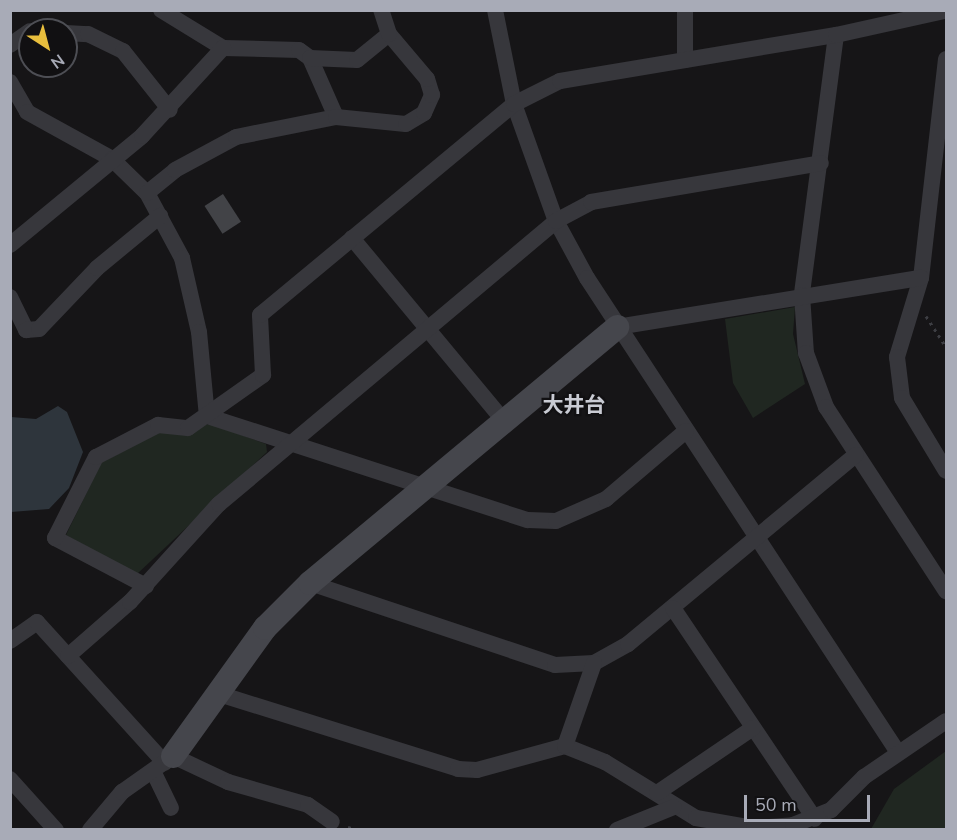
<!DOCTYPE html>
<html>
<head>
<meta charset="utf-8">
<style>
  body { margin:0 }
  #map { position:relative; width:957px; height:840px; overflow:hidden; background:#161517; font-family:"Nunito Sans","Noto Sans JP",sans-serif }
  div>[style] { position:absolute }
  .green>* { inset:0; background:#202721 }
  .water>* { inset:0; background:#2e353c }
  .building>* { inset:0; background:#424347; transform-origin:0 0 }
  .path>* { height:3px; margin-top:-1.5px; transform-origin:0; background:repeating-linear-gradient(90deg,#3d3e43 0 3px,transparent 0 7.5px) }
  .street>* { height:16px; margin:-8px; padding:0 8px; transform-origin:8px; border-radius:8px; background:#37373c }
  .secondary>* { height:24px; margin:-12px; padding:0 12px; transform-origin:12px; border-radius:12px; background:#45464c }
  span { translate:-50% -50%; white-space:nowrap; text-align:center; line-height:1.15; -webkit-text-stroke:4.5px #111012; paint-order:stroke }
  .quarter-label { font-size:21px; color:#c9cbd3; font-weight:700 }
  .frame { position:absolute; inset:0; border:12px solid #a8abb7; pointer-events:none }
  .north { position:absolute; left:18px; top:18px; width:60px; height:60px; box-sizing:border-box; background:#111012; border:2px solid #4d4e54; border-radius:50%; rotate:144deg; font-size:16px; font-weight:700; line-height:24px; text-align:center; color:#a8abb7 }
  .north::after { content:''; display:block; margin:auto; width:21px; height:27px; background:#e8be3d; clip-path:polygon(50% 0,100% 100%,50% 72%,0 100%) }
  .scale { position:absolute; left:744px; top:795px; width:126px; height:27px; box-sizing:border-box; border:3px solid #a8abb7; border-top:0; padding-left:8px; font-size:18px; line-height:21px; white-space:nowrap; color:#a8abb7; -webkit-text-stroke:4px #111012; paint-order:stroke }
</style>
</head>
<body>
<div id="map">
  <div class="green">
    <div style="clip-path:polygon(795px 307px,793px 334px,805px 384px,753px 418px,733px 383px,725px 319px)"></div>
    <div style="clip-path:polygon(211px 424px,266px 444px,267px 452px,136px 575px,66px 535px,101px 463px,159px 432px)"></div>
    <div style="clip-path:polygon(946px 751px,945px 829px,871px 829px,894px 789px)"></div>
  </div>
  <div class="water">
    <div style="clip-path:polygon(58px 406px,67px 412px,83px 452px,69px 488px,49px 509px,11px 512px,11px 417px,36px 419px)"></div>
  </div>
  <div class="building">
    <div style="left:223px;top:194px;width:33px;height:22px;rotate:57deg"></div>
  </div>
  <div class="path">
    <div style="left:926px;top:316px;width:37px;rotate:57deg"></div>
    <div style="left:348px;top:827px;width:10px;rotate:17deg"></div>
  </div>
  <div class="street">
    <div style="left:161px;top:10px;width:73px;rotate:31.5deg"></div>
    <div style="left:223px;top:48px;width:76px;rotate:1.5deg"></div>
    <div style="left:299px;top:50px;width:14px;rotate:36deg"></div>
    <div style="left:310px;top:58px;width:64px;rotate:66.2deg"></div>
    <div style="left:495px;top:10px;width:96px;rotate:78.6deg"></div>
    <div style="left:514px;top:104px;width:124px;rotate:70.3deg"></div>
    <div style="left:556px;top:221px;width:65px;rotate:61.5deg"></div>
    <div style="left:587px;top:278px;width:566px;rotate:56.76deg"></div>
    <div style="left:66px;top:33px;width:22px;rotate:3deg"></div>
    <div style="left:88px;top:34px;width:39px;rotate:26deg"></div>
    <div style="left:123px;top:51px;width:75px;rotate:51.5deg"></div>
    <div style="left:836px;top:35px;width:262px;rotate:97.5deg"></div>
    <div style="left:802px;top:295px;width:58px;rotate:86.1deg"></div>
    <div style="left:806px;top:353px;width:58px;rotate:69.7deg"></div>
    <div style="left:826px;top:407px;width:220px;rotate:56.9deg"></div>
    <div style="left:10px;top:45px;width:24px;rotate:-35deg"></div>
    <div style="left:310px;top:58px;width:47px;rotate:2.4deg"></div>
    <div style="left:357px;top:60px;width:41px;rotate:-39.1deg"></div>
    <div style="left:946px;top:59px;width:220px;rotate:96.5deg"></div>
    <div style="left:921px;top:278px;width:83px;rotate:106.9deg"></div>
    <div style="left:897px;top:357px;width:41px;rotate:83deg"></div>
    <div style="left:902px;top:398px;width:85px;rotate:58.9deg"></div>
    <div style="left:685px;top:60px;width:50px;rotate:-90deg"></div>
    <div style="left:10px;top:82px;width:34px;rotate:60deg"></div>
    <div style="left:27px;top:112px;width:97px;rotate:28.9deg"></div>
    <div style="left:112px;top:159px;width:49px;rotate:44.2deg"></div>
    <div style="left:147px;top:193px;width:74px;rotate:61.7deg"></div>
    <div style="left:182px;top:258px;width:76px;rotate:77.1deg"></div>
    <div style="left:199px;top:332px;width:84px;rotate:84.6deg"></div>
    <div style="left:147px;top:193px;width:36px;rotate:-39deg"></div>
    <div style="left:175px;top:170px;width:69px;rotate:-28.4deg"></div>
    <div style="left:236px;top:137px;width:102px;rotate:-11.3deg"></div>
    <div style="left:336px;top:117px;width:70px;rotate:5.7deg"></div>
    <div style="left:406px;top:124px;width:21px;rotate:-31deg"></div>
    <div style="left:424px;top:113px;width:20px;rotate:-66deg"></div>
    <div style="left:432px;top:95px;width:17px;rotate:-107deg"></div>
    <div style="left:427px;top:79px;width:59px;rotate:-130.2deg"></div>
    <div style="left:389px;top:34px;width:25px;rotate:-108deg"></div>
    <div style="left:352px;top:238px;width:238px;rotate:50.3deg"></div>
    <div style="left:10px;top:245px;width:171px;rotate:-39.5deg"></div>
    <div style="left:142px;top:136px;width:120px;rotate:-47.4deg"></div>
    <div style="left:10px;top:297px;width:37px;rotate:64deg"></div>
    <div style="left:26px;top:330px;width:13px;rotate:-4deg"></div>
    <div style="left:39px;top:329px;width:84px;rotate:-46.4deg"></div>
    <div style="left:97px;top:268px;width:82px;rotate:-39.5deg"></div>
    <div style="left:617px;top:327px;width:308px;rotate:-9.2deg"></div>
    <div style="left:207px;top:416px;width:337px;rotate:18deg"></div>
    <div style="left:528px;top:520px;width:28px;rotate:2deg"></div>
    <div style="left:556px;top:521px;width:55px;rotate:-23.7deg"></div>
    <div style="left:606px;top:499px;width:105px;rotate:-40.4deg"></div>
    <div style="left:310px;top:583px;width:258px;rotate:18.5deg"></div>
    <div style="left:555px;top:665px;width:39px;rotate:-3deg"></div>
    <div style="left:594px;top:663px;width:39px;rotate:-29deg"></div>
    <div style="left:628px;top:644px;width:296px;rotate:-39.7deg"></div>
    <div style="left:146px;top:586px;width:103px;rotate:-152.2deg"></div>
    <div style="left:55px;top:538px;width:91px;rotate:-63.2deg"></div>
    <div style="left:96px;top:457px;width:70px;rotate:-27.3deg"></div>
    <div style="left:158px;top:425px;width:30px;rotate:6deg"></div>
    <div style="left:188px;top:428px;width:92px;rotate:-35.2deg"></div>
    <div style="left:263px;top:375px;width:60px;rotate:-92.9deg"></div>
    <div style="left:260px;top:315px;width:330px;rotate:-39.7deg"></div>
    <div style="left:514px;top:104px;width:51px;rotate:-26.6deg"></div>
    <div style="left:560px;top:81px;width:280px;rotate:-9.5deg"></div>
    <div style="left:836px;top:35px;width:111px;rotate:-12.5deg"></div>
    <div style="left:673px;top:608px;width:254px;rotate:56.1deg"></div>
    <div style="left:10px;top:641px;width:33px;rotate:-35deg"></div>
    <div style="left:37px;top:622px;width:190px;rotate:47.8deg"></div>
    <div style="left:68px;top:656px;width:82px;rotate:-41.1deg"></div>
    <div style="left:130px;top:602px;width:132px;rotate:-47.8deg"></div>
    <div style="left:219px;top:504px;width:440px;rotate:-40deg"></div>
    <div style="left:556px;top:221px;width:40px;rotate:-28deg"></div>
    <div style="left:591px;top:202px;width:233px;rotate:-9.6deg"></div>
    <div style="left:216px;top:693px;width:254px;rotate:17.4deg"></div>
    <div style="left:458px;top:769px;width:19px;rotate:3deg"></div>
    <div style="left:477px;top:770px;width:91px;rotate:-15.3deg"></div>
    <div style="left:565px;top:746px;width:43px;rotate:21.8deg"></div>
    <div style="left:605px;top:762px;width:107px;rotate:31.6deg"></div>
    <div style="left:696px;top:818px;width:59px;rotate:9.8deg"></div>
    <div style="left:754px;top:828px;width:39px;rotate:-4deg"></div>
    <div style="left:793px;top:825px;width:41px;rotate:-21.5deg"></div>
    <div style="left:831px;top:810px;width:47px;rotate:-45deg"></div>
    <div style="left:864px;top:777px;width:99px;rotate:-34.3deg"></div>
    <div style="left:565px;top:746px;width:88px;rotate:-70.7deg"></div>
    <div style="left:153px;top:771px;width:41px;rotate:64.1deg"></div>
    <div style="left:10px;top:779px;width:69px;rotate:48deg"></div>
    <div style="left:657px;top:793px;width:116px;rotate:-34.1deg"></div>
    <div style="left:90px;top:830px;width:50px;rotate:-49.9deg"></div>
    <div style="left:122px;top:792px;width:62px;rotate:-35.2deg"></div>
    <div style="left:173px;top:756px;width:61px;rotate:25.3deg"></div>
    <div style="left:228px;top:782px;width:83px;rotate:16deg"></div>
    <div style="left:308px;top:805px;width:29px;rotate:35deg"></div>
    <div style="left:617px;top:830px;width:61px;rotate:-22deg"></div>
  </div>
  <div class="secondary">
    <div style="left:173px;top:756px;width:158px;rotate:-54.3deg"></div>
    <div style="left:265px;top:628px;width:64px;rotate:-45deg"></div>
    <div style="left:310px;top:583px;width:400px;rotate:-39.8deg"></div>
  </div>
  <div class="quarter-label">
    <span style="left:574px;top:405px">大井台</span>
  </div>
  <div class="frame"></div>
  <div class="north">N</div>
  <div class="scale">50 m</div>
</div>
</body>
</html>
